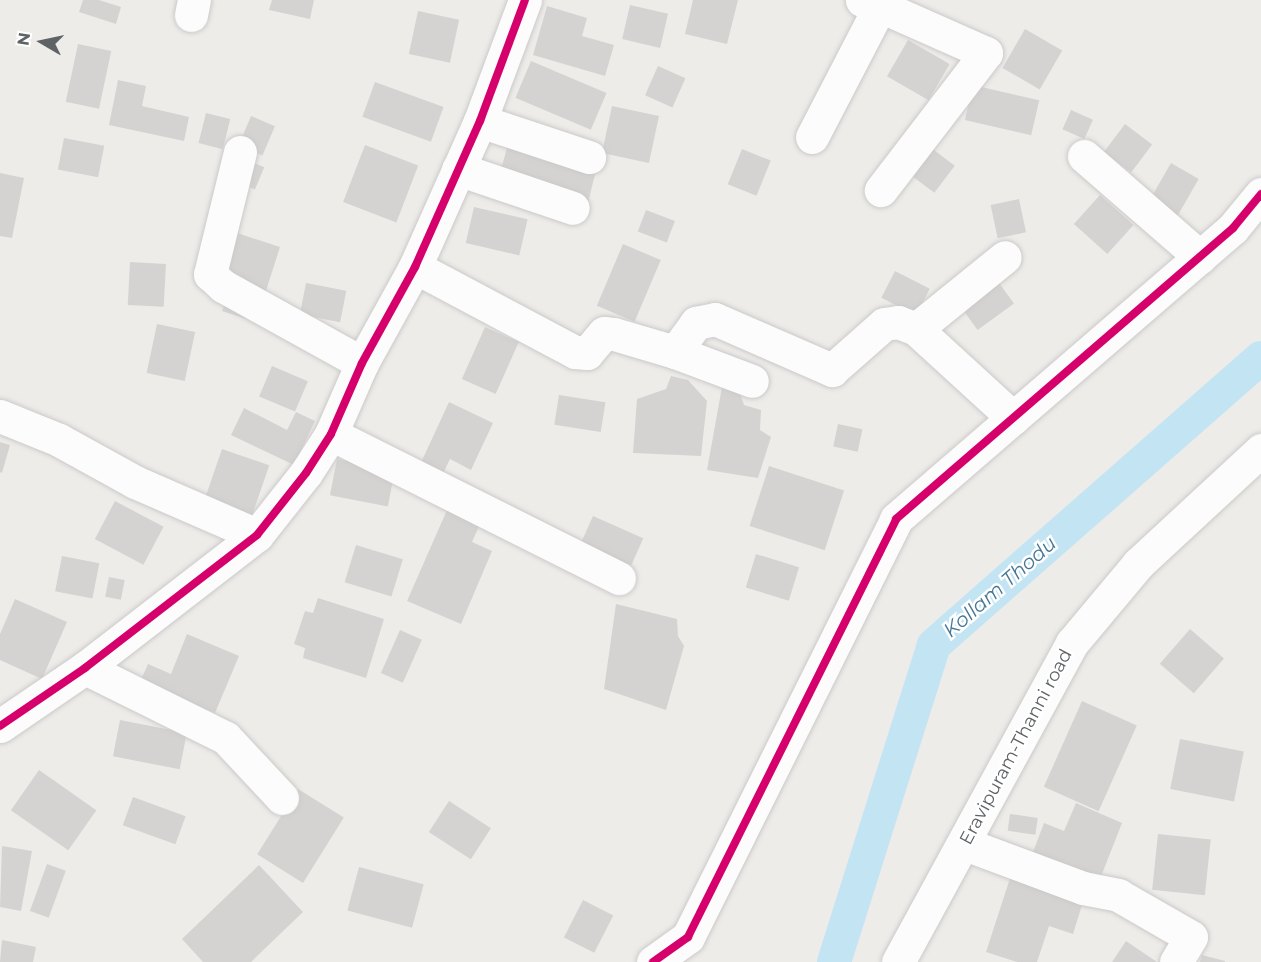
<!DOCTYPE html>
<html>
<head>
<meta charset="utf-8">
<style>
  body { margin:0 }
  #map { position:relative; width:1261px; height:962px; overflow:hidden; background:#eeece9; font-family:Montserrat,sans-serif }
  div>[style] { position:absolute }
  .canal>* { height:34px; margin:-17px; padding:0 17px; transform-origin:17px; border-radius:17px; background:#c3e4f3 }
  .building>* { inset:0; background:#d5d3d2; transform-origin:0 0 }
  .roads { filter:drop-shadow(0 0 2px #cbcac9) drop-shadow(0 0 2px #cbcac9) }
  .street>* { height:33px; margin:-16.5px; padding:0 16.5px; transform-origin:16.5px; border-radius:16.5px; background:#fcfcfc }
  .secondary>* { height:33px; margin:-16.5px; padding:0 16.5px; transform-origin:16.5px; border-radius:16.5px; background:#fcfcfc }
  .cycleway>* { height:8px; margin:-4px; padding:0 4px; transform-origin:4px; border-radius:4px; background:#d6006c }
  span { translate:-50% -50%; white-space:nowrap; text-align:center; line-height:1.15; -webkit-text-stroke:5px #fff; paint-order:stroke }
  .street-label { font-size:18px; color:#5f6366 }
  .water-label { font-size:20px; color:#477797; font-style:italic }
  .north { position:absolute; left:12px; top:12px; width:60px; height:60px; -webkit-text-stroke:4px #fff; paint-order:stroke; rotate:279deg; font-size:16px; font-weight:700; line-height:24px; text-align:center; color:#5f6366 }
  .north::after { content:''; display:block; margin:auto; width:21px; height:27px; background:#5f6366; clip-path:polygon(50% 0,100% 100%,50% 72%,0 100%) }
</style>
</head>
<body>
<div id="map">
  <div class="canal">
    <div style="left:834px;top:962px;width:332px;rotate:-72.5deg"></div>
    <div style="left:934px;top:645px;width:435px;rotate:-41.3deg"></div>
  </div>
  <div class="building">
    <div style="clip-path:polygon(83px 0,99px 0,121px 7px,116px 24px,79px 12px)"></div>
    <div style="clip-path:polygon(272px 0,314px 0,310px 19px,269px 10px)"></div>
    <div style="clip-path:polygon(693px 0,738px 0,727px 44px,685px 34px)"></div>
    <div style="left:630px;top:5px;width:39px;height:35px;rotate:13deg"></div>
    <div style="clip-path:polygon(547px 6px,587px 18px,582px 36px,614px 45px,605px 76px,533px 55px)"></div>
    <div style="left:418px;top:11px;width:42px;height:44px;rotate:12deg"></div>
    <div style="left:1025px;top:29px;width:43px;height:45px;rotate:30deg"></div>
    <div style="left:908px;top:40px;width:48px;height:42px;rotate:30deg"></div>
    <div style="left:78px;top:44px;width:34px;height:59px;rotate:12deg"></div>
    <div style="left:531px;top:61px;width:82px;height:40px;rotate:23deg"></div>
    <div style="left:658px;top:66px;width:30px;height:32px;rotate:24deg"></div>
    <div style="clip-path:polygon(118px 80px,146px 86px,142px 106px,189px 117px,184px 141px,109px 125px)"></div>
    <div style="left:375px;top:82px;width:73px;height:37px;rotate:20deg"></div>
    <div style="left:973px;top:85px;width:68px;height:36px;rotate:13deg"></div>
    <div style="left:612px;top:106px;width:48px;height:48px;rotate:12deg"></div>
    <div style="left:1071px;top:110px;width:24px;height:21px;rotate:24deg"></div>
    <div style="left:206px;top:113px;width:25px;height:31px;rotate:14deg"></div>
    <div style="left:251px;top:116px;width:26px;height:32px;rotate:23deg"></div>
    <div style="left:1125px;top:124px;width:34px;height:35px;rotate:37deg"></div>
    <div style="left:64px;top:138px;width:41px;height:32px;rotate:11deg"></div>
    <div style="clip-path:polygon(508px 144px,597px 166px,587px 207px,499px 177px)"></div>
    <div style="left:926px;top:144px;width:36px;height:34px;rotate:37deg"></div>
    <div style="left:365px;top:145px;width:57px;height:61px;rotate:21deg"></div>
    <div style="left:742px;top:149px;width:31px;height:38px;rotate:22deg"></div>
    <div style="left:233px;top:154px;width:34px;height:24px;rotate:23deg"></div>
    <div style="left:1171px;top:163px;width:32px;height:49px;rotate:30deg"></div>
    <div style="clip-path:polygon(0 173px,24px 178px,12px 238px,0 236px)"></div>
    <div style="left:1100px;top:195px;width:45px;height:39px;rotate:42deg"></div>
    <div style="left:1019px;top:199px;width:34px;height:29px;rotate:78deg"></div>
    <div style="left:474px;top:207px;width:55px;height:37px;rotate:13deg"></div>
    <div style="left:646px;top:210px;width:31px;height:23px;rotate:21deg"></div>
    <div style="clip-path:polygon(219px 227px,280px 247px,256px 322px,222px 311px,228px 295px)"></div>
    <div style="left:623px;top:244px;width:41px;height:67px;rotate:23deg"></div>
    <div style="left:130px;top:262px;width:36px;height:43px;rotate:3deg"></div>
    <div style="left:895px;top:271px;width:39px;height:30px;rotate:27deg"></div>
    <div style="left:994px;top:276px;width:34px;height:45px;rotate:54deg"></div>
    <div style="left:306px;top:283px;width:41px;height:32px;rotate:11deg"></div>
    <div style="left:157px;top:324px;width:39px;height:50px;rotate:12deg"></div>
    <div style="left:485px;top:327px;width:37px;height:57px;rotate:24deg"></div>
    <div style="left:272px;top:366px;width:39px;height:33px;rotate:23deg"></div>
    <div style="clip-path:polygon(671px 376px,688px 380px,707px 401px,701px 456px,633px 453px,637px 399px,666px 389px)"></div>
    <div style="clip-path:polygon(722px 387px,739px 390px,744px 405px,761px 410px,760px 430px,771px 437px,758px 478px,707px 470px)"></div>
    <div style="left:559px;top:395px;width:47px;height:30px;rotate:9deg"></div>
    <div style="clip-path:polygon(449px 402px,493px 423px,471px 470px,450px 459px,440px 480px,418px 469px)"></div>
    <div style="clip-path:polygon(244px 408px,287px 430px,296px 412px,315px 421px,294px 465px,231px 435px)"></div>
    <div style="left:838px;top:424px;width:25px;height:23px;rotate:12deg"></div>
    <div style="clip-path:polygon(0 442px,10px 445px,2px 473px,0 472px)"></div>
    <div style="left:222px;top:449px;width:50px;height:55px;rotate:19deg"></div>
    <div style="left:337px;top:459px;width:59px;height:37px;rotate:11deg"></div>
    <div style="left:769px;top:466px;width:79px;height:63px;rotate:18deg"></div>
    <div style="left:115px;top:501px;width:55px;height:43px;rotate:28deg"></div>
    <div style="clip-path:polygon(447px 510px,480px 524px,472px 542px,492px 551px,461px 624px,407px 601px)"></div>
    <div style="left:593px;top:516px;width:55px;height:38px;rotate:24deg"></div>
    <div style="left:356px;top:545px;width:49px;height:39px;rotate:17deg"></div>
    <div style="left:756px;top:554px;width:45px;height:35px;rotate:17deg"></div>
    <div style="left:62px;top:556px;width:38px;height:36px;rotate:11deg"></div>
    <div style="left:109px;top:577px;width:16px;height:20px;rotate:11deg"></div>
    <div style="clip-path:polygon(318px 598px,384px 619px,366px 678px,303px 658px,305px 648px,294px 644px,305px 611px,313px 613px)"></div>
    <div style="clip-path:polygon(15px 599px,67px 622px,42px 679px,0 660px,0 634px)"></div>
    <div style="clip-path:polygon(616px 604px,677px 619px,678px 636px,684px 646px,666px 710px,604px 689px)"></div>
    <div style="left:1190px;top:629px;width:45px;height:46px;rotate:41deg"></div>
    <div style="left:400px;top:630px;width:24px;height:47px;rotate:24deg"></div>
    <div style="clip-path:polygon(187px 634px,239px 656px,215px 713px,140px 682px,148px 664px,171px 674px)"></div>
    <div style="left:1082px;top:701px;width:60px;height:94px;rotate:24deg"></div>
    <div style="left:120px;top:720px;width:68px;height:37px;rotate:11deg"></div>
    <div style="left:1180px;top:739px;width:65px;height:51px;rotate:11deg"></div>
    <div style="left:39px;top:770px;width:70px;height:49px;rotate:35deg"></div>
    <div style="left:298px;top:789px;width:54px;height:77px;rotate:32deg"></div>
    <div style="left:133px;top:797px;width:56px;height:30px;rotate:20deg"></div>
    <div style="left:449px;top:801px;width:50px;height:37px;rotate:33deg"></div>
    <div style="clip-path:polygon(1076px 803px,1122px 823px,1100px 879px,1033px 852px,1044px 823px,1064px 831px)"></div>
    <div style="left:1010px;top:814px;width:28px;height:17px;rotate:8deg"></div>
    <div style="left:1158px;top:834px;width:53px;height:56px;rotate:6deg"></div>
    <div style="clip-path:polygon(2px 846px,32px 851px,21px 911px,0 907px)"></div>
    <div style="left:47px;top:864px;width:20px;height:50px;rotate:20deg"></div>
    <div style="clip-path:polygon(259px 865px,303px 912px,251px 962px,203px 962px,182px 939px)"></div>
    <div style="left:359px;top:867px;width:67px;height:45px;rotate:15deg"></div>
    <div style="clip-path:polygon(1013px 869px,1086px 892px,1073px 934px,1049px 926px,1037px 962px,1017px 962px,986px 952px)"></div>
    <div style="left:583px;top:900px;width:34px;height:42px;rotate:27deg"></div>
    <div style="clip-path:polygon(2px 940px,36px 947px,33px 962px,0 962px)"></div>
    <div style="clip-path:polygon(1126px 941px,1157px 962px,1112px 962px)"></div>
    <div style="clip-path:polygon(1202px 955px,1225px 961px,1225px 962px,1200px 962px)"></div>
  </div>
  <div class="roads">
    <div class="street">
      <div style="left:880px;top:6px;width:116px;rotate:23.9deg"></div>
      <div style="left:986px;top:53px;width:173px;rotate:127.5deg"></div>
      <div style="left:191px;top:15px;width:15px;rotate:-79deg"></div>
      <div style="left:480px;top:121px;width:115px;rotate:18.3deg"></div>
      <div style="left:812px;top:137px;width:148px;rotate:-62.6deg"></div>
      <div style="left:880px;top:6px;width:19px;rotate:-162deg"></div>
      <div style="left:240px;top:152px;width:126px;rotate:103.8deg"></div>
      <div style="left:210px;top:274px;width:18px;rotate:43deg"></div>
      <div style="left:223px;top:286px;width:159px;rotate:29deg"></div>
      <div style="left:1084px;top:156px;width:154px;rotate:41deg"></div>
      <div style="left:458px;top:169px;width:121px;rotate:18.7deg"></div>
      <div style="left:415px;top:267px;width:181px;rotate:28deg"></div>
      <div style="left:575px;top:352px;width:12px;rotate:5deg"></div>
      <div style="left:587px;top:353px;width:26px;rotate:-50deg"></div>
      <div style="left:604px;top:333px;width:10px;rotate:6deg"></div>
      <div style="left:614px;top:334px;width:64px;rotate:16.4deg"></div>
      <div style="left:675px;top:352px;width:82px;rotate:20.6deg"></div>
      <div style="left:916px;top:329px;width:114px;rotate:-39deg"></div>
      <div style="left:675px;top:352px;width:36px;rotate:-54deg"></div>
      <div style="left:696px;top:323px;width:19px;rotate:-12deg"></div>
      <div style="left:715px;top:319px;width:128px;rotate:23.6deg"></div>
      <div style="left:832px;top:370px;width:69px;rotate:-41.5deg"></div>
      <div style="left:884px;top:324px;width:14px;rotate:-8deg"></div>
      <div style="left:898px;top:322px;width:19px;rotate:21deg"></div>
      <div style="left:916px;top:329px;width:132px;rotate:42.5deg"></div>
      <div style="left:0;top:416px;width:64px;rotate:22.1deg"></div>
      <div style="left:59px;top:440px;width:87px;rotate:28.9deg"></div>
      <div style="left:135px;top:482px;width:133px;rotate:23.5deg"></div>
      <div style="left:331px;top:434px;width:322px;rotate:26.6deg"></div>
      <div style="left:85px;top:668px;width:157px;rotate:26.4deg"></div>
      <div style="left:226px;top:738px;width:82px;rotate:47deg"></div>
      <div style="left:965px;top:844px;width:126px;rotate:20.4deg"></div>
      <div style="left:1083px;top:888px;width:36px;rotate:11deg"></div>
      <div style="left:1118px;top:895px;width:84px;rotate:29.9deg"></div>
      <div style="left:1191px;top:937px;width:29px;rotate:121deg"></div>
    </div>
    <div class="secondary">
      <div style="left:0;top:726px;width:103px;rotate:-34.3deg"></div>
      <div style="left:85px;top:668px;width:217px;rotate:-37.7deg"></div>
      <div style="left:257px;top:535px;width:79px;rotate:-51.7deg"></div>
      <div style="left:306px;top:473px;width:46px;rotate:-57.3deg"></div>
      <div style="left:331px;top:434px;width:77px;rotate:-66.4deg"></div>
      <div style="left:362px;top:363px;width:110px;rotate:-61.1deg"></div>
      <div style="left:415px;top:267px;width:160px;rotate:-66deg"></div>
      <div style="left:480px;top:121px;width:129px;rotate:-69.6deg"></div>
      <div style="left:653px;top:962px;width:43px;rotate:-35.5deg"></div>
      <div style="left:688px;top:937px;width:467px;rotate:-63.5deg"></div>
      <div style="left:896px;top:519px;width:445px;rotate:-40.8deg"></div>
      <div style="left:1233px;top:228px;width:44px;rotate:-50.5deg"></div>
      <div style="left:898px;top:962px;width:363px;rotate:-61.4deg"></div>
      <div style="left:1072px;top:643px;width:103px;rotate:-50.1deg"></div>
      <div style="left:1138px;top:564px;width:168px;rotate:-42.8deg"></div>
    </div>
  </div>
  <div class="cycleway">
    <div style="left:0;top:726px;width:103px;rotate:-34.3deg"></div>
    <div style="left:85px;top:668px;width:217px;rotate:-37.7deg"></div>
    <div style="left:257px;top:535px;width:79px;rotate:-51.7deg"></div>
    <div style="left:306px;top:473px;width:46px;rotate:-57.3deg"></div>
    <div style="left:331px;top:434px;width:77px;rotate:-66.4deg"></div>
    <div style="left:362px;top:363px;width:110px;rotate:-61.1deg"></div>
    <div style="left:415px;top:267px;width:160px;rotate:-66deg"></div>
    <div style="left:480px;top:121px;width:129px;rotate:-69.6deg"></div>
    <div style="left:653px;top:962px;width:43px;rotate:-35.5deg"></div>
    <div style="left:688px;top:937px;width:467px;rotate:-63.5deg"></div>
    <div style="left:896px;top:519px;width:445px;rotate:-40.8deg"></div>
    <div style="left:1233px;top:228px;width:44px;rotate:-50.5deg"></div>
  </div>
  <div class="street-label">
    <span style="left:1016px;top:747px;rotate:-62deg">Eravipuram-Thanni road</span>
  </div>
  <div class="water-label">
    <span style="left:1000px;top:587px;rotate:-41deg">Kollam Thodu</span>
  </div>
  <div class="north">N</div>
</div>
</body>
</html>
